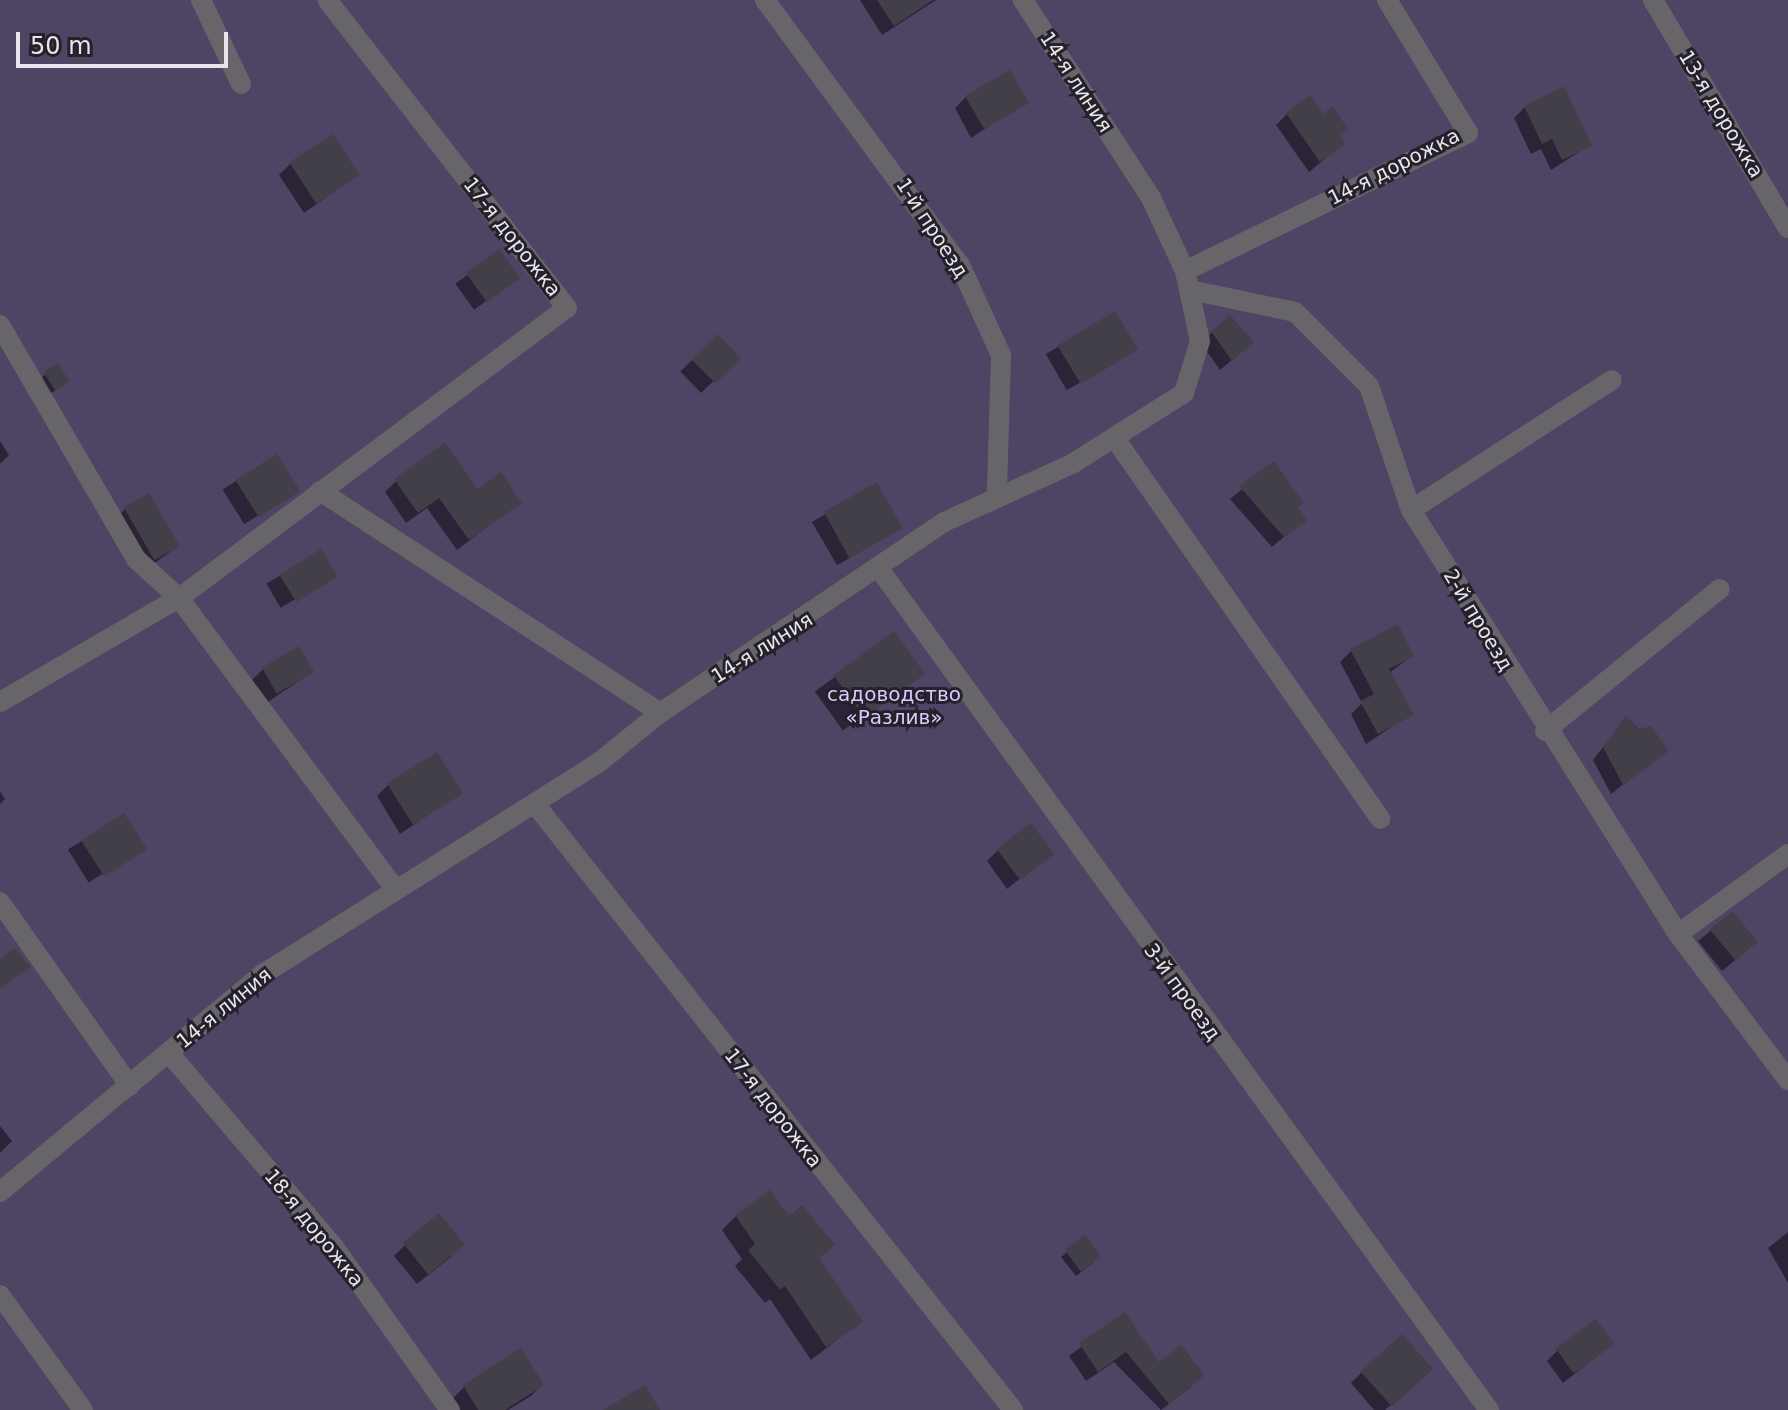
<!DOCTYPE html>
<html>
<head>
<meta charset="utf-8">
<style>
  body { margin:0 }
  #map { position:relative; width:1788px; height:1410px; overflow:hidden; background:#24212a; font-family:"DejaVu Sans",sans-serif }
  div>[style] { position:absolute }
  .green>* { inset:0; background:#504465; transform-origin:0 0 }
  .shadow>* { inset:0; background:#0007; transform-origin:0 0 }
  .building>* { inset:0; background:#433f49; transform-origin:0 0 }
  .minor>* { height:20px; margin:-10px; padding:0 10px; transform-origin:10px; border-radius:10px; background:#67656a }
  span { translate:-50% -50%; white-space:nowrap; text-align:center; line-height:1.15; -webkit-text-stroke:6px #24212a; paint-order:stroke }
  .street-label { font-size:20px; color:#e7e5eb }
  .park-label { font-size:20px; color:#dcc9ff }
  .scale { position:absolute; left:16px; top:32px; width:212px; height:36px; box-sizing:border-box; border:4px solid #e7e5eb; border-top:0; padding-left:10px; font-size:24px; line-height:28px; white-space:nowrap; color:#e7e5eb; -webkit-text-stroke:6px #24212a; paint-order:stroke }
</style>
</head>
<body>
<div id="map">
  <div class="green">
    <div style="left:0;top:0;width:1788px;height:1410px"></div>
  </div>
  <div class="shadow">
    <div style="clip-path:polygon(860px 0,936px 0,882px 35px)"></div>
    <div style="clip-path:polygon(966px 97px,1026px 102px,971px 138px,955px 108px)"></div>
    <div style="clip-path:polygon(1525px 107px,1590px 145px,1551px 170px,1541px 149px,1531px 154px,1514px 118px)"></div>
    <div style="clip-path:polygon(1287px 114px,1343px 144px,1309px 172px,1276px 125px)"></div>
    <div style="clip-path:polygon(290px 164px,357px 175px,304px 213px,279px 175px)"></div>
    <div style="left:499px;top:252px;width:32px;height:54px;rotate:54deg"></div>
    <div style="left:1115px;top:314px;width:42px;height:80px;rotate:60deg"></div>
    <div style="clip-path:polygon(1212px 332px,1240px 353px,1220px 370px,1201px 343px)"></div>
    <div style="left:717px;top:336px;width:30px;height:51px;rotate:46deg"></div>
    <div style="clip-path:polygon(58px 366px,62px 386px,48px 395px,39px 379px)"></div>
    <div style="clip-path:polygon(0 441px,9px 455px,0 464px)"></div>
    <div style="left:276px;top:456px;width:41px;height:63px;rotate:58deg"></div>
    <div style="clip-path:polygon(1273px 464px,1304px 520px,1272px 547px,1230px 499px)"></div>
    <div style="clip-path:polygon(396px 481px,477px 492px,520px 502px,457px 550px,427px 508px,406px 523px,385px 492px)"></div>
    <div style="left:876px;top:485px;width:50px;height:74px;rotate:60deg"></div>
    <div style="clip-path:polygon(125px 509px,178px 546px,145px 570px,114px 520px)"></div>
    <div style="left:321px;top:552px;width:28px;height:63px;rotate:60deg"></div>
    <div style="left:894px;top:634px;width:48px;height:98px;rotate:54deg"></div>
    <div style="clip-path:polygon(1351px 651px,1412px 656px,1389px 673px,1411px 714px,1366px 744px,1351px 714px,1362px 703px,1340px 662px)"></div>
    <div style="clip-path:polygon(263px 669px,312px 672px,265px 704px,252px 680px)"></div>
    <div style="clip-path:polygon(1626px 718px,1666px 751px,1611px 794px,1593px 760px)"></div>
    <div style="clip-path:polygon(388px 785px,460px 793px,400px 834px,377px 796px)"></div>
    <div style="clip-path:polygon(0 791px,5px 799px,0 804px)"></div>
    <div style="left:123px;top:815px;width:39px;height:65px;rotate:58deg"></div>
    <div style="clip-path:polygon(998px 850px,1051px 853px,1007px 889px,987px 861px)"></div>
    <div style="clip-path:polygon(1732px 913px,1744px 953px,1722px 971px,1698px 941px)"></div>
    <div style="clip-path:polygon(0 1126px,12px 1141px,0 1153px)"></div>
    <div style="clip-path:polygon(736px 1216px,788px 1219px,860px 1322px,811px 1360px,770px 1299px,765px 1303px,735px 1266px,742px 1259px,722px 1230px)"></div>
    <div style="clip-path:polygon(1788px 1232px,1788px 1283px,1768px 1248px)"></div>
    <div style="clip-path:polygon(1084px 1238px,1094px 1262px,1076px 1276px,1061px 1257px)"></div>
    <div style="clip-path:polygon(405px 1245px,452px 1256px,417px 1284px,394px 1256px)"></div>
    <div style="clip-path:polygon(1124px 1315px,1159px 1365px,1192px 1386px,1161px 1410px,1114px 1362px,1086px 1381px,1069px 1356px)"></div>
    <div style="clip-path:polygon(1612px 1344px,1563px 1383px,1547px 1361px,1558px 1350px)"></div>
    <div style="clip-path:polygon(521px 1351px,542px 1385px,531px 1396px,508px 1410px,460px 1410px,453px 1398px,464px 1387px)"></div>
    <div style="clip-path:polygon(1362px 1372px,1419px 1380px,1385px 1410px,1374px 1410px,1351px 1383px)"></div>
  </div>
  <div class="building">
    <div style="clip-path:polygon(877px 0,933px 0,894px 26px)"></div>
    <div style="left:1010px;top:70px;width:38px;height:52px;rotate:60deg"></div>
    <div style="clip-path:polygon(1564px 86px,1592px 146px,1562px 160px,1552px 139px,1542px 144px,1524px 106px)"></div>
    <div style="clip-path:polygon(1310px 95px,1323px 114px,1333px 107px,1348px 129px,1339px 135px,1346px 144px,1320px 162px,1286px 113px)"></div>
    <div style="left:333px;top:134px;width:49px;height:52px;rotate:57deg"></div>
    <div style="left:499px;top:249px;width:36px;height:41px;rotate:54deg"></div>
    <div style="left:1115px;top:311px;width:45px;height:67px;rotate:59deg"></div>
    <div style="clip-path:polygon(1230px 315px,1254px 342px,1232px 361px,1211px 331px)"></div>
    <div style="left:717px;top:334px;width:34px;height:36px;rotate:45deg"></div>
    <div style="left:58px;top:363px;width:22px;height:17px;rotate:58deg"></div>
    <div style="clip-path:polygon(445px 443px,478px 489px,501px 472px,522px 503px,469px 540px,439px 498px,418px 513px,394px 479px)"></div>
    <div style="left:277px;top:454px;width:44px;height:49px;rotate:58deg"></div>
    <div style="clip-path:polygon(1274px 461px,1304px 503px,1298px 507px,1307px 521px,1284px 537px,1239px 486px)"></div>
    <div style="left:877px;top:482px;width:53px;height:61px;rotate:61deg"></div>
    <div style="left:149px;top:493px;width:61px;height:29px;rotate:60deg"></div>
    <div style="left:321px;top:549px;width:32px;height:49px;rotate:58deg"></div>
    <div style="clip-path:polygon(1398px 624px,1414px 656px,1389px 669px,1414px 715px,1378px 734px,1360px 701px,1374px 694px,1350px 649px)"></div>
    <div style="left:894px;top:631px;width:53px;height:75px;rotate:54deg"></div>
    <div style="left:299px;top:646px;width:30px;height:43px;rotate:60deg"></div>
    <div style="clip-path:polygon(1626px 715px,1638px 729px,1651px 726px,1669px 751px,1623px 785px,1603px 747px)"></div>
    <div style="left:437px;top:752px;width:49px;height:59px;rotate:58deg"></div>
    <div style="left:124px;top:813px;width:43px;height:51px;rotate:57deg"></div>
    <div style="left:1031px;top:823px;width:39px;height:43px;rotate:53deg"></div>
    <div style="left:1732px;top:911px;width:40px;height:29px;rotate:50deg"></div>
    <div style="clip-path:polygon(15px 948px,30px 967px,0 989px,0 959px)"></div>
    <div style="clip-path:polygon(770px 1190px,789px 1216px,802px 1205px,835px 1245px,819px 1258px,863px 1322px,826px 1347px,785px 1286px,780px 1290px,748px 1250px,755px 1244px,735px 1215px)"></div>
    <div style="left:439px;top:1213px;width:41px;height:47px;rotate:51deg"></div>
    <div style="left:1085px;top:1235px;width:27px;height:25px;rotate:54deg"></div>
    <div style="clip-path:polygon(1125px 1312px,1159px 1362px,1181px 1345px,1205px 1375px,1169px 1404px,1126px 1352px,1098px 1372px,1079px 1343px)"></div>
    <div style="left:1596px;top:1319px;width:31px;height:50px;rotate:54deg"></div>
    <div style="left:1402px;top:1334px;width:47px;height:56px;rotate:48deg"></div>
    <div style="clip-path:polygon(521px 1348px,544px 1385px,505px 1410px,478px 1410px,463px 1385px)"></div>
    <div style="clip-path:polygon(645px 1385px,660px 1410px,603px 1410px)"></div>
  </div>
  <div class="minor">
    <div style="left:201px;top:0;width:93px;rotate:64.5deg"></div>
    <div style="left:765px;top:0;width:329px;rotate:53.7deg"></div>
    <div style="left:960px;top:265px;width:99px;rotate:65.5deg"></div>
    <div style="left:1001px;top:355px;width:138px;rotate:91.7deg"></div>
    <div style="left:1653px;top:0;width:265px;rotate:59.4deg"></div>
    <div style="left:1185px;top:271px;width:315px;rotate:-26deg"></div>
    <div style="left:1468px;top:133px;width:156px;rotate:-121.3deg"></div>
    <div style="left:1190px;top:290px;width:107px;rotate:11.8deg"></div>
    <div style="left:1295px;top:312px;width:105px;rotate:45deg"></div>
    <div style="left:1369px;top:386px;width:131px;rotate:71.3deg"></div>
    <div style="left:1411px;top:510px;width:501px;rotate:57.8deg"></div>
    <div style="left:1678px;top:934px;width:183px;rotate:53deg"></div>
    <div style="left:0;top:325px;width:271px;rotate:59.8deg"></div>
    <div style="left:136px;top:559px;width:58px;rotate:42.2deg"></div>
    <div style="left:179px;top:598px;width:361px;rotate:53.4deg"></div>
    <div style="left:1116px;top:440px;width:462px;rotate:55.1deg"></div>
    <div style="left:320px;top:491px;width:406px;rotate:33.1deg"></div>
    <div style="left:1411px;top:510px;width:239px;rotate:-32.9deg"></div>
    <div style="left:880px;top:570px;width:1038px;rotate:54.06deg"></div>
    <div style="left:0;top:702px;width:207px;rotate:-30.2deg"></div>
    <div style="left:179px;top:598px;width:484px;rotate:-36.8deg"></div>
    <div style="left:567px;top:308px;width:390px;rotate:-127.9deg"></div>
    <div style="left:1545px;top:731px;width:225px;rotate:-39.1deg"></div>
    <div style="left:535px;top:804px;width:772px;rotate:51.73deg"></div>
    <div style="left:0;top:902px;width:225px;rotate:54.8deg"></div>
    <div style="left:1678px;top:934px;width:136px;rotate:-36deg"></div>
    <div style="left:169px;top:1053px;width:255px;rotate:49.6deg"></div>
    <div style="left:334px;top:1247px;width:200px;rotate:54.6deg"></div>
    <div style="left:0;top:1192px;width:342px;rotate:-39.7deg"></div>
    <div style="left:263px;top:974px;width:395px;rotate:-32.2deg"></div>
    <div style="left:597px;top:764px;width:81px;rotate:-39deg"></div>
    <div style="left:660px;top:713px;width:342px;rotate:-33.9deg"></div>
    <div style="left:944px;top:522px;width:141px;rotate:-24.4deg"></div>
    <div style="left:1072px;top:464px;width:133px;rotate:-32.4deg"></div>
    <div style="left:1184px;top:393px;width:54px;rotate:-72.9deg"></div>
    <div style="left:1200px;top:341px;width:72px;rotate:-102.1deg"></div>
    <div style="left:1185px;top:271px;width:81px;rotate:-115deg"></div>
    <div style="left:1151px;top:198px;width:236px;rotate:-122.9deg"></div>
    <div style="left:0;top:1295px;width:142px;rotate:54.2deg"></div>
  </div>
  <div class="street-label">
    <span style="left:1076px;top:82px;rotate:57deg">14-я линия</span>
    <span style="left:1721px;top:114px;rotate:59deg">13-я дорожка</span>
    <span style="left:1394px;top:167px;rotate:-27deg">14-я дорожка</span>
    <span style="left:932px;top:228px;rotate:57deg">1-й проезд</span>
    <span style="left:512px;top:237px;rotate:52deg">17-я дорожка</span>
    <span style="left:1478px;top:620px;rotate:59deg">2-й проезд</span>
    <span style="left:762px;top:648px;rotate:-32deg">14-я линия</span>
    <span style="left:1182px;top:992px;rotate:54deg">3-й проезд</span>
    <span style="left:224px;top:1008px;rotate:-39deg">14-я линия</span>
    <span style="left:773px;top:1108px;rotate:52deg">17-я дорожка</span>
    <span style="left:314px;top:1228px;rotate:51deg">18-я дорожка</span>
  </div>
  <div class="park-label">
    <span style="left:894px;top:706px">садоводство<br>«Разлив»</span>
  </div>
  <div class="scale">50 m</div>
</div>
</body>
</html>
